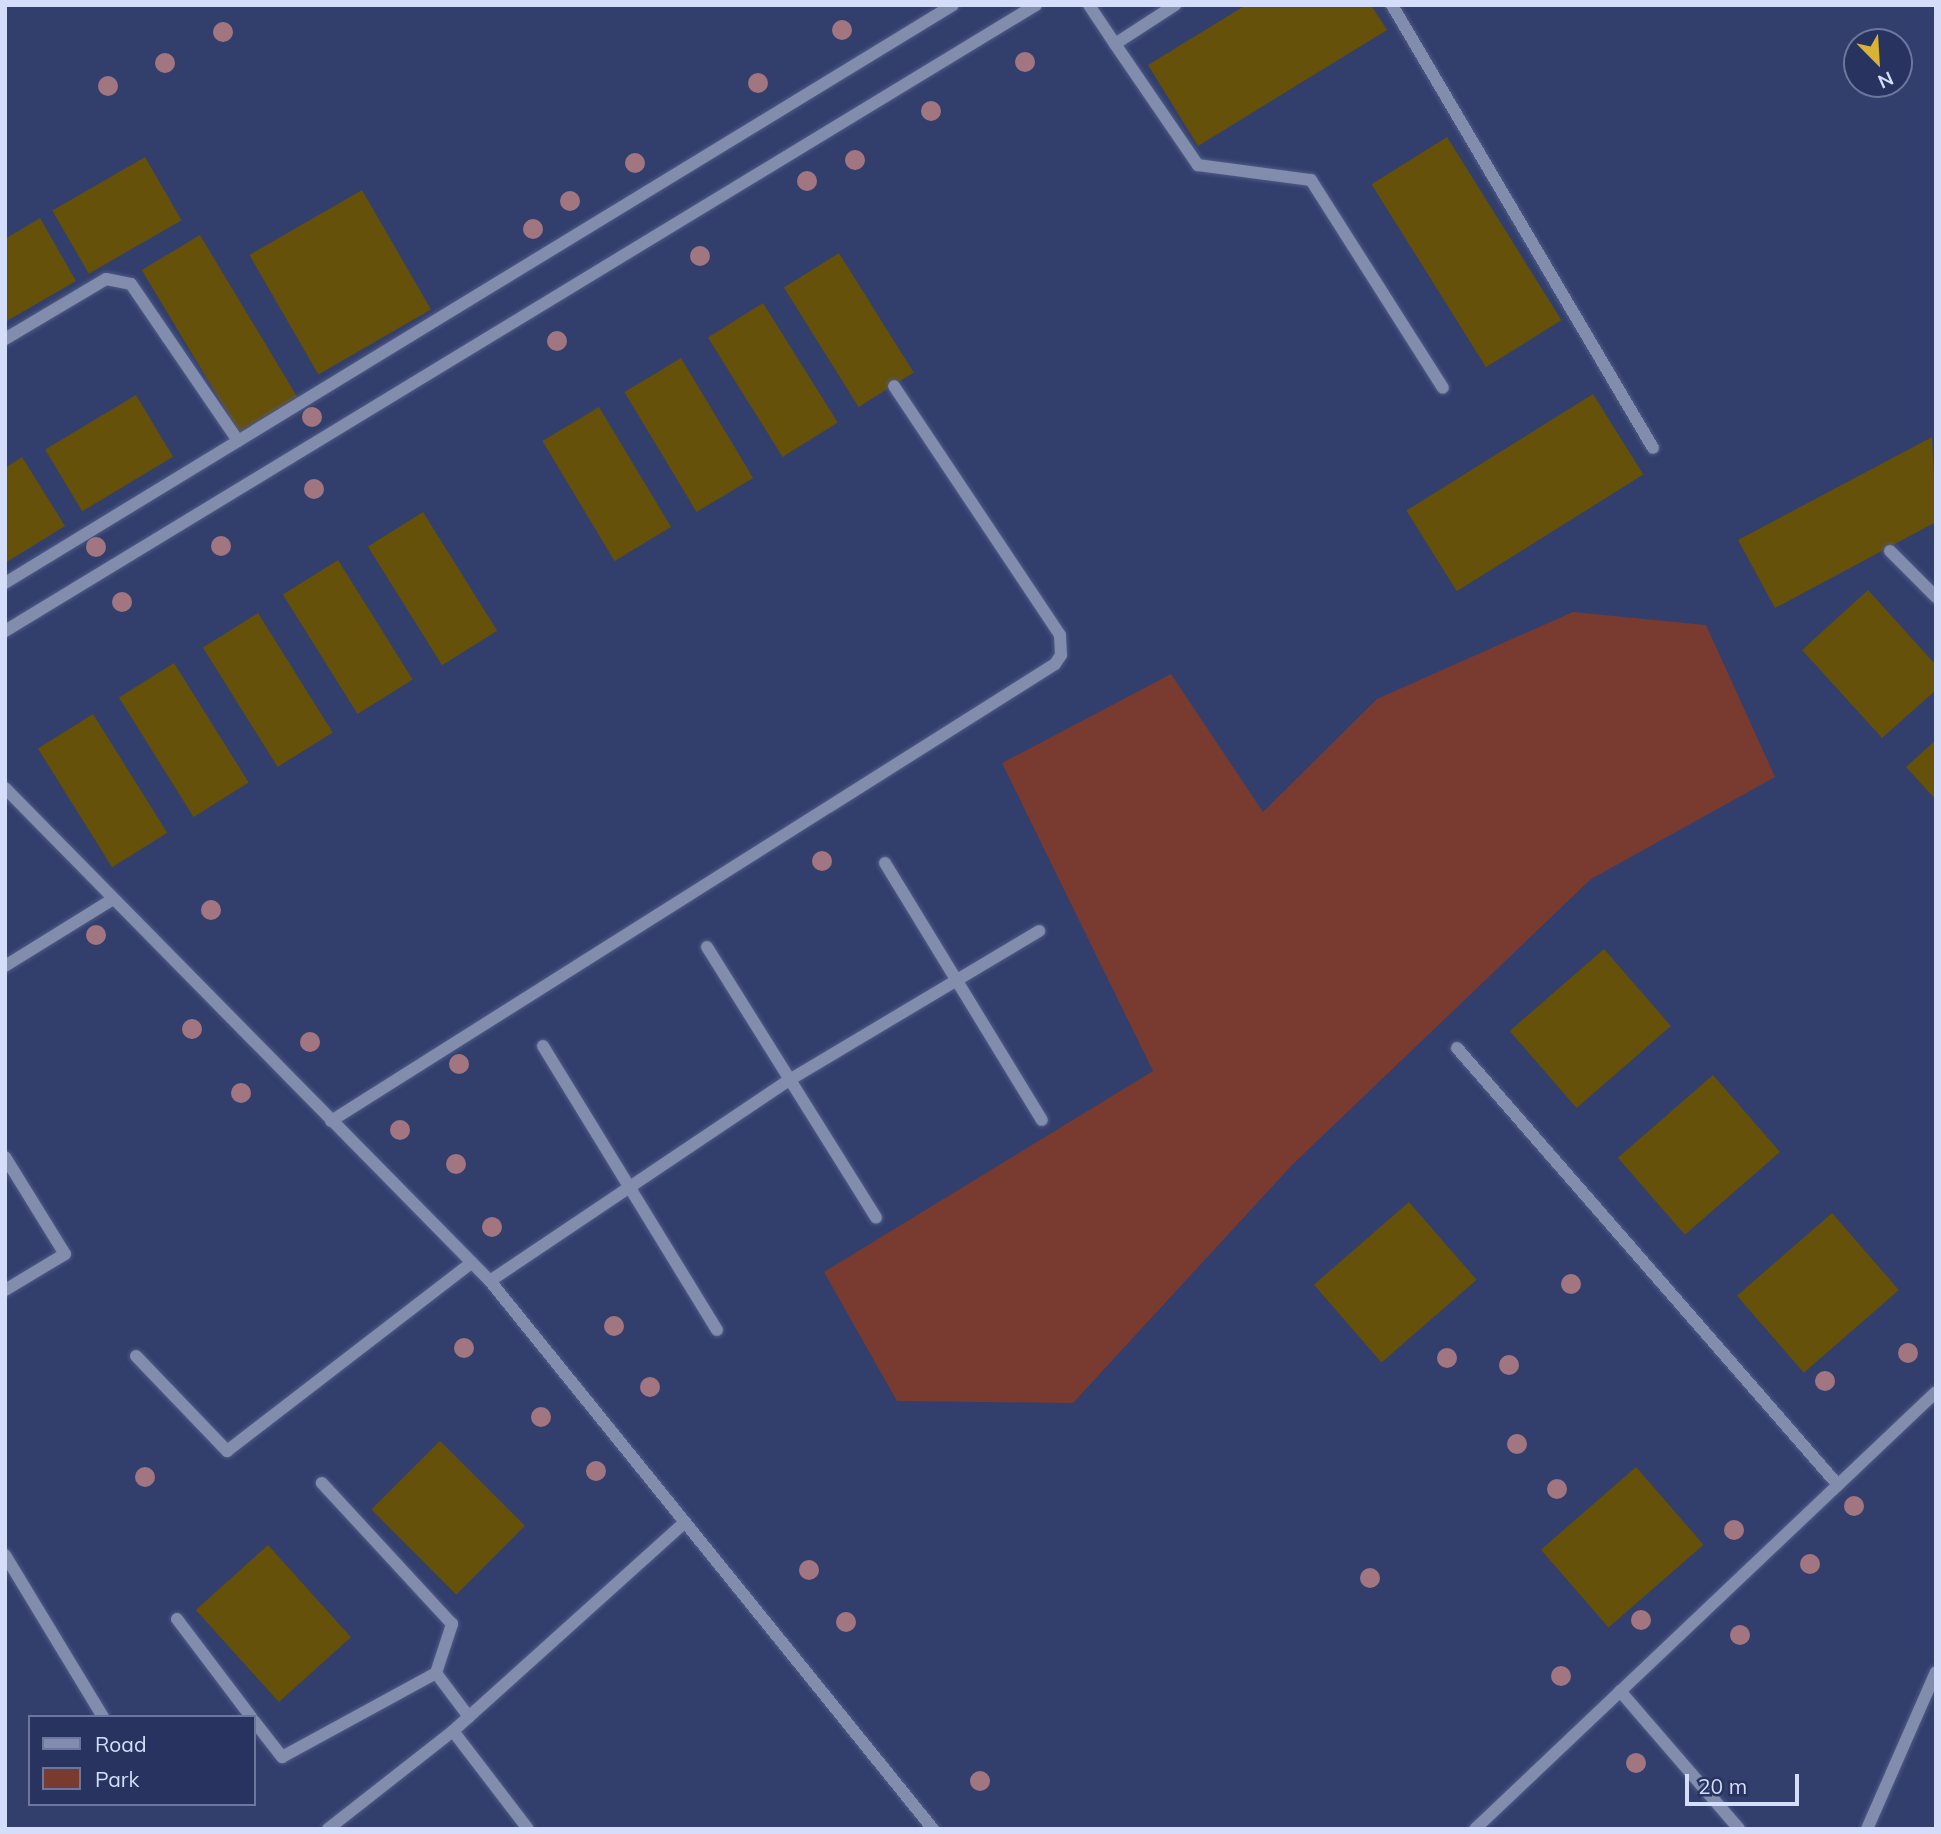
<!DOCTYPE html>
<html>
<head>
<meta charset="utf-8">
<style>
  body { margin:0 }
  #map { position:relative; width:1941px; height:1834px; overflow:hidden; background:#323e6c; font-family:Mulish,sans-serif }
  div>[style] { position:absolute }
  .green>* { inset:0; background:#793b30 }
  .building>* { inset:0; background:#655109; transform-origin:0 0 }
  .roads { filter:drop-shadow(0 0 2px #4f5b86) drop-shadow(0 0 2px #4f5b86) }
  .minor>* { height:12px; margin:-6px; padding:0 6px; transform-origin:6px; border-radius:6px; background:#828cac }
  .trees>* { width:20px; height:20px; margin:-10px; border-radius:50%; background:#a27681 }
  span { translate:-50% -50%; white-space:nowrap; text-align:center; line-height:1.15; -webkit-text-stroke:5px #283360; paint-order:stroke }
  .frame { position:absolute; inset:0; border:7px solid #d4ddfa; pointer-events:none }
  .legend { position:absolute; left:28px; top:1715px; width:228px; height:91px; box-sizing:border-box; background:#283360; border:2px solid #6d779e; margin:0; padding:9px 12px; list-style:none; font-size:21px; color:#d4ddfa }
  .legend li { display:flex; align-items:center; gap:14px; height:35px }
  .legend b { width:35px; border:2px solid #6d779e }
  .north { position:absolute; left:1843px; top:28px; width:70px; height:70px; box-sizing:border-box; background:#283360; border:2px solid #6d779e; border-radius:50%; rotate:156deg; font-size:19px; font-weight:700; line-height:28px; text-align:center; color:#d4ddfa }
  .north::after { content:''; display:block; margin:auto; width:24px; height:32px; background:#d9b334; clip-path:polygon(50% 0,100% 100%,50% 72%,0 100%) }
  .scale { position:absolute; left:1685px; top:1774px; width:114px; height:32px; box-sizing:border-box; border:4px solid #d4ddfa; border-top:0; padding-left:9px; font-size:21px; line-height:24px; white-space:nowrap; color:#d4ddfa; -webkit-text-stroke:5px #283360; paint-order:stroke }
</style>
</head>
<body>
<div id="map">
  <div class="green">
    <div style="clip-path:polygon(1573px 612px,1706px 625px,1775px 777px,1591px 879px,1292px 1165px,1073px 1403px,897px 1401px,824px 1272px,1153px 1071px,1002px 763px,1171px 674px,1263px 812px,1377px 699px)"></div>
  </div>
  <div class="building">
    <div style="clip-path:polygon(1246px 5px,1371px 5px,1387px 30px,1198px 146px,1148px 65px)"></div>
    <div style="left:1447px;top:137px;width:216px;height:89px;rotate:58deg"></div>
    <div style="left:145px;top:157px;width:73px;height:107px;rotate:60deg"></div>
    <div style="left:362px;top:190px;width:138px;height:130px;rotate:60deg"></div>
    <div style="clip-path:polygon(40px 218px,76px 281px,5px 322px,5px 239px)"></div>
    <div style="left:200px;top:235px;width:189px;height:68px;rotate:59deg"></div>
    <div style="left:839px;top:253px;width:141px;height:65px;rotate:58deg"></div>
    <div style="left:763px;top:303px;width:141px;height:65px;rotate:58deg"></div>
    <div style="left:681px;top:358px;width:140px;height:66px;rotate:59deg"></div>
    <div style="left:1593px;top:394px;width:95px;height:220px;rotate:58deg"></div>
    <div style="left:136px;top:395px;width:72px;height:106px;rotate:59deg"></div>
    <div style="left:599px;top:407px;width:140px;height:66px;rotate:59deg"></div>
    <div style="clip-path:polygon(1932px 437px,1936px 522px,1775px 608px,1738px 540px)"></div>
    <div style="clip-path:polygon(22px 457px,65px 526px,5px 563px,5px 468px)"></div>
    <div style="left:423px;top:512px;width:140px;height:65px;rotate:58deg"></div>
    <div style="left:338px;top:560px;width:141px;height:65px;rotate:58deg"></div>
    <div style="clip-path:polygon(1868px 590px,1936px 665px,1936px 690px,1882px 738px,1802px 650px)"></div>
    <div style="left:258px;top:613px;width:141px;height:65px;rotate:58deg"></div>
    <div style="left:174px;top:663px;width:141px;height:65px;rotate:58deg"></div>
    <div style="left:93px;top:714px;width:140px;height:65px;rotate:58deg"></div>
    <div style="clip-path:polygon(1936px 740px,1936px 800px,1906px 767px)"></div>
    <div style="left:1604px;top:949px;width:102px;height:125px;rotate:49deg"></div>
    <div style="left:1713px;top:1075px;width:102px;height:126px;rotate:49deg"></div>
    <div style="left:1409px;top:1202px;width:103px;height:126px;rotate:49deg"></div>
    <div style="left:1832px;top:1213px;width:102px;height:126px;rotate:49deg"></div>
    <div style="left:440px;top:1441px;width:120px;height:97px;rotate:45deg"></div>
    <div style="left:1636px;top:1467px;width:103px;height:126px;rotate:49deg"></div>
    <div style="left:268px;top:1545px;width:124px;height:97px;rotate:48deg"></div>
  </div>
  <div class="roads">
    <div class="minor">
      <div style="left:1089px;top:5px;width:47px;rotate:56.3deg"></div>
      <div style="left:1115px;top:44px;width:72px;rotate:-33deg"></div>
      <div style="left:1392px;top:5px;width:514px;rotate:59.49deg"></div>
      <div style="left:1115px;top:44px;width:147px;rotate:55.6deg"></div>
      <div style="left:1198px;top:165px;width:114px;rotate:7.6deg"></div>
      <div style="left:1311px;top:180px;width:246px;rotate:57.6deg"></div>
      <div style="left:5px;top:339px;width:117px;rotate:-30.7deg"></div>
      <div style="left:106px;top:279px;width:25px;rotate:11deg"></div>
      <div style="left:131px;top:284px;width:190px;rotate:55.7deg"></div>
      <div style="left:1890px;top:551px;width:65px;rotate:45deg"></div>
      <div style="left:5px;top:583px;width:1110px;rotate:-31.37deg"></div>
      <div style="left:5px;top:631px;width:1206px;rotate:-31.27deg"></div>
      <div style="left:5px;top:788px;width:692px;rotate:45.47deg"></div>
      <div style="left:490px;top:1281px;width:705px;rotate:51.05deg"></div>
      <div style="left:885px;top:863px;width:301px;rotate:58.6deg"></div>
      <div style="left:707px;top:947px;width:319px;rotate:58deg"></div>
      <div style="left:5px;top:966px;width:127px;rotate:-31.8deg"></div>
      <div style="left:543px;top:1046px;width:333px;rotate:58.5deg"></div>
      <div style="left:1457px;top:1048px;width:580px;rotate:48.92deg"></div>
      <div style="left:331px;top:1121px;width:856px;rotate:-32.26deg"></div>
      <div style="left:1055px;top:664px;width:11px;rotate:-56deg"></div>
      <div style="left:1061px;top:655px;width:20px;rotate:-93deg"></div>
      <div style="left:1060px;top:635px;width:299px;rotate:-123.7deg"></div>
      <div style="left:5px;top:1157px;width:114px;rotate:58.3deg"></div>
      <div style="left:65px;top:1254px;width:70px;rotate:149deg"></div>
      <div style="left:490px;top:1281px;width:362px;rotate:-33.9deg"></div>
      <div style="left:791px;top:1079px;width:289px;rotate:-30.8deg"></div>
      <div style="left:136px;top:1356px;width:132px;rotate:46.2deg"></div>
      <div style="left:227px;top:1451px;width:309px;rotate:-37.6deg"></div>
      <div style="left:5px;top:1555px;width:189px;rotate:58.8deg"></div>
      <div style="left:177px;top:1619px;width:123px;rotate:52.9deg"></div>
      <div style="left:436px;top:1673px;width:55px;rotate:53.1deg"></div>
      <div style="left:1620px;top:1691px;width:182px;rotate:49.2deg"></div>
      <div style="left:254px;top:1721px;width:46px;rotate:52.1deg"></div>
      <div style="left:282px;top:1757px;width:175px;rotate:-28.6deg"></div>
      <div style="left:436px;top:1673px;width:52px;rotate:-71.9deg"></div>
      <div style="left:452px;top:1624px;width:192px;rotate:-132.7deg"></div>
      <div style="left:453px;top:1731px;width:123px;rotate:52.6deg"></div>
      <div style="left:328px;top:1829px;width:159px;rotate:-38.1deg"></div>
      <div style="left:453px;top:1731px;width:309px;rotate:-42deg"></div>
      <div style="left:1475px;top:1829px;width:635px;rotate:-43.47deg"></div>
      <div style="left:1867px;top:1829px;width:171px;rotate:-66.3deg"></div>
    </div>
  </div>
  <div class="trees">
    <div style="left:842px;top:30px"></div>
    <div style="left:223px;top:32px"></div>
    <div style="left:1025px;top:62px"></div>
    <div style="left:165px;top:63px"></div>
    <div style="left:758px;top:83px"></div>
    <div style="left:108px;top:86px"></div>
    <div style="left:931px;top:111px"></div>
    <div style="left:855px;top:160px"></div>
    <div style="left:635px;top:163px"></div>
    <div style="left:807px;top:181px"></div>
    <div style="left:570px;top:201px"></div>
    <div style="left:533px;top:229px"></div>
    <div style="left:700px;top:256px"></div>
    <div style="left:557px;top:341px"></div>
    <div style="left:312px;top:417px"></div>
    <div style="left:314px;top:489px"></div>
    <div style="left:221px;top:546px"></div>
    <div style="left:96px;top:547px"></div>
    <div style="left:122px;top:602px"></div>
    <div style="left:822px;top:861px"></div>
    <div style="left:211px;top:910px"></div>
    <div style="left:96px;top:935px"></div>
    <div style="left:192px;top:1029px"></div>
    <div style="left:310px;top:1042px"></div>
    <div style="left:459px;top:1064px"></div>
    <div style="left:241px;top:1093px"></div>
    <div style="left:400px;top:1130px"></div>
    <div style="left:456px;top:1164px"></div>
    <div style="left:492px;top:1227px"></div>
    <div style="left:1571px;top:1284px"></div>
    <div style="left:614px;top:1326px"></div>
    <div style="left:464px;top:1348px"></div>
    <div style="left:1908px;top:1353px"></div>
    <div style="left:1447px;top:1358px"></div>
    <div style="left:1509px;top:1365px"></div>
    <div style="left:1825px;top:1381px"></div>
    <div style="left:650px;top:1387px"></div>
    <div style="left:541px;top:1417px"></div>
    <div style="left:1517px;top:1444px"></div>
    <div style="left:596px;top:1471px"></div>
    <div style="left:145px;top:1477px"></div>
    <div style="left:1557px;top:1489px"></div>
    <div style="left:1854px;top:1506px"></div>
    <div style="left:1734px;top:1530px"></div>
    <div style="left:1810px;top:1564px"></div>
    <div style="left:809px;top:1570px"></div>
    <div style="left:1370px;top:1578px"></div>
    <div style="left:1641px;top:1620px"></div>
    <div style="left:846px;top:1622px"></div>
    <div style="left:1740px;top:1635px"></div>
    <div style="left:1561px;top:1676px"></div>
    <div style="left:1636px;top:1763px"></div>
    <div style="left:980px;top:1781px"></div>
  </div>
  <div class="frame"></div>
  <ul class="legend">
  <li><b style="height:9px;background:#828cac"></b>Road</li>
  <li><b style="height:19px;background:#793b30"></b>Park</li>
  </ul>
  <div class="north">N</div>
  <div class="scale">20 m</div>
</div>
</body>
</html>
